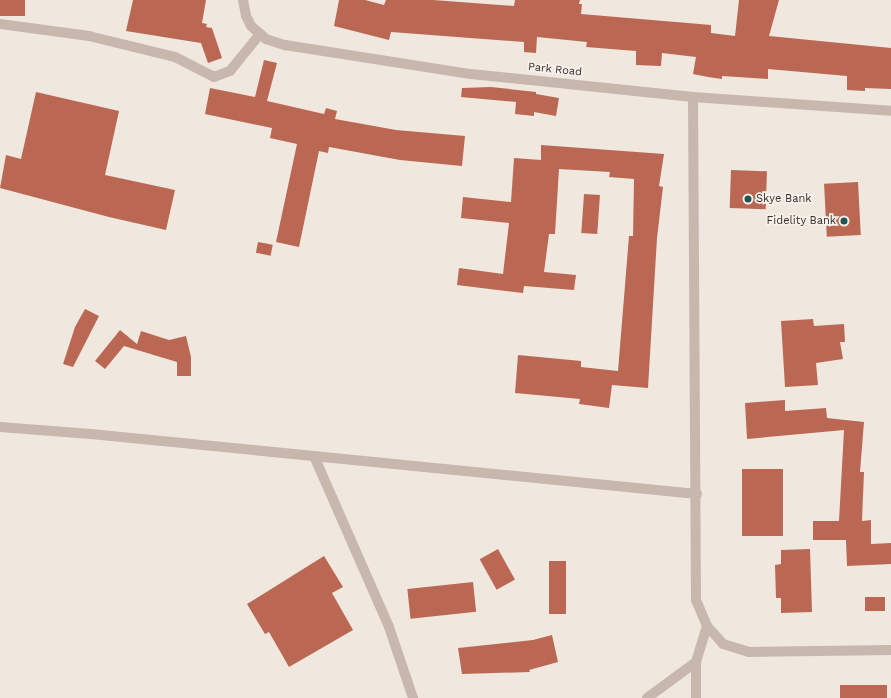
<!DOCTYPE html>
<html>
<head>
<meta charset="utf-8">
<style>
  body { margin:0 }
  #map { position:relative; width:891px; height:698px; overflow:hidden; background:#f0e7df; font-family:"Work Sans",sans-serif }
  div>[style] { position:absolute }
  .building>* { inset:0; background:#ba6853; transform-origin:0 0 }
  .street>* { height:10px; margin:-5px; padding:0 5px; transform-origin:5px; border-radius:5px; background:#c7b7ac }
  .dots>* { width:11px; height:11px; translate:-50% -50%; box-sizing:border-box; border:2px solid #f8f1eb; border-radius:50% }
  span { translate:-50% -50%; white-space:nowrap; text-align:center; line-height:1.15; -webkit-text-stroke:3.5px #f8f1eb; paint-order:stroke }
  .street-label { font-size:11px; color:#362d2a }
  .poi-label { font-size:11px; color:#362d2a }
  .left { translate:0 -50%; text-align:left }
  .right { translate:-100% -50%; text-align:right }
</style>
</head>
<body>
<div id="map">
  <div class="building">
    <div style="left:0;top:0;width:25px;height:16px"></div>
    <div style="clip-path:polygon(133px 0,206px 0,202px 23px,207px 24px,206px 27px,212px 28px,222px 58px,208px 63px,201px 43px,126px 31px)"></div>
    <div style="clip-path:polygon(339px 0,365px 0,384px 5px,386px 0,433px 0,514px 6px,515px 0,580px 0,579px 4px,582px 4px,581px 14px,711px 25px,711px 33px,735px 36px,739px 0,779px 0,769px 36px,891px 48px,891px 89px,865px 88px,865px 91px,847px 90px,847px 76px,768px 69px,768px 79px,722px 76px,722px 79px,708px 77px,693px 74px,696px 57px,662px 53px,661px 66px,636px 65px,636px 51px,586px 47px,587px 42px,537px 37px,536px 53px,524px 52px,524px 42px,391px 32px,389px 40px,334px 26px)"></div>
    <div style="clip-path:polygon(264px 60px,277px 63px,267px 101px,324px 114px,326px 108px,337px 111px,335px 119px,396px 130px,465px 136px,462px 166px,400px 160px,329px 147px,328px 153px,319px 151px,299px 247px,276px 242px,297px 144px,270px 138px,272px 128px,205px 114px,210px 88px,255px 97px)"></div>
    <div style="clip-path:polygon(491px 87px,536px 92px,536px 94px,559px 98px,556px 116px,534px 112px,534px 116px,515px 114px,516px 102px,461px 97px,462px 88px)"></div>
    <div style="clip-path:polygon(36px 92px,119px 111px,105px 175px,175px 190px,166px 230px,109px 217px,0 188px,6px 155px,21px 159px)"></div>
    <div style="clip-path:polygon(541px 145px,664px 154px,659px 186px,663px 187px,657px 238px,648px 388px,612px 385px,609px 408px,579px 404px,580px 399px,515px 393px,518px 355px,581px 361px,581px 367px,618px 371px,629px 236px,633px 236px,634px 179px,609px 177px,610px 172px,559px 169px,555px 234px,549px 234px,544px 272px,576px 275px,574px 290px,524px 286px,523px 293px,457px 285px,459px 268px,503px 274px,509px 223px,461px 218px,463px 197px,511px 202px,514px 158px,541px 160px)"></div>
    <div style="left:731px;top:170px;width:36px;height:38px;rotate:2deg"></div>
    <div style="left:858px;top:182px;width:53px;height:34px;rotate:87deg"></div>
    <div style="left:584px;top:194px;width:16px;height:39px;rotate:4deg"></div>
    <div style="left:258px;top:242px;width:15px;height:11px;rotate:11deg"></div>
    <div style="clip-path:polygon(85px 309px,99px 316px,73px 367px,63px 364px,75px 327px)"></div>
    <div style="clip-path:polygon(813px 319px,814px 326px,844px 324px,845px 342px,840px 342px,843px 359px,816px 363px,818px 385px,785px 387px,781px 321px)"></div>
    <div style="clip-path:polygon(120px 330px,137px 344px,141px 331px,169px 340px,186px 336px,191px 357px,191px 376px,177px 376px,177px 362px,124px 346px,105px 369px,95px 361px)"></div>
    <div style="clip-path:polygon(785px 400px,785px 411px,826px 408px,827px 418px,864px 422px,860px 472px,864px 472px,862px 521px,871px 520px,871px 544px,891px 543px,891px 564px,847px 566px,846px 540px,813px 540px,813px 521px,839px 521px,844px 430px,747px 439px,745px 403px)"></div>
    <div style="left:742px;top:469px;width:41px;height:67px"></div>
    <div style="left:498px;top:549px;width:35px;height:21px;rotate:61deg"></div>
    <div style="clip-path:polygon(810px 549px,812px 612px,781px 613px,781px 598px,776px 598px,775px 565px,781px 564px,781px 550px)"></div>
    <div style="clip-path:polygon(324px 556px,343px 587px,332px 593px,353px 630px,289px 667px,269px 632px,265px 634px,247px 604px)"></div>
    <div style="left:549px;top:561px;width:17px;height:53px"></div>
    <div style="left:473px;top:582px;width:30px;height:66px;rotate:84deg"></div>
    <div style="left:885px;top:597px;width:14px;height:20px;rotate:90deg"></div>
    <div style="clip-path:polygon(552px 635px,558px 662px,529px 670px,530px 672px,462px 674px,458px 648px,533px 640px)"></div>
    <div style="left:887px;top:685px;width:13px;height:47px;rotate:90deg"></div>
  </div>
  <div class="street">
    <div style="left:243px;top:0;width:16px;rotate:79deg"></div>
    <div style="left:246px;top:16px;width:11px;rotate:63deg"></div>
    <div style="left:251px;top:26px;width:20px;rotate:41deg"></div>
    <div style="left:266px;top:39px;width:20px;rotate:18deg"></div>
    <div style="left:285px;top:45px;width:188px;rotate:8.9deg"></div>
    <div style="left:471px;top:74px;width:223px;rotate:5.9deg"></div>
    <div style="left:693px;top:97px;width:198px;rotate:4deg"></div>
    <div style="left:0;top:24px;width:90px;rotate:7.7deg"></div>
    <div style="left:89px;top:36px;width:89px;rotate:13.7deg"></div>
    <div style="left:175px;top:57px;width:44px;rotate:27.1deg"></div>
    <div style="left:214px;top:77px;width:17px;rotate:-21deg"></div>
    <div style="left:230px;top:71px;width:48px;rotate:-51deg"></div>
    <div style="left:693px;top:97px;width:503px;rotate:89.66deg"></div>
    <div style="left:696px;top:600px;width:28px;rotate:67deg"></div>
    <div style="left:707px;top:626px;width:24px;rotate:48deg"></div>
    <div style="left:723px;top:644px;width:27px;rotate:17deg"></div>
    <div style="left:749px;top:652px;width:142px;rotate:-0.8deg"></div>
    <div style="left:0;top:427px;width:91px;rotate:4.4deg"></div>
    <div style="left:91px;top:434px;width:609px;rotate:5.65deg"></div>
    <div style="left:314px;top:456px;width:187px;rotate:66.3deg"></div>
    <div style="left:389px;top:627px;width:75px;rotate:71.3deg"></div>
    <div style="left:647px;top:698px;width:61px;rotate:-36.3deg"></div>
    <div style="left:696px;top:698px;width:36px;rotate:-90deg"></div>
    <div style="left:696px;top:662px;width:38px;rotate:-73deg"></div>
  </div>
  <div class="dots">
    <div style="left:748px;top:199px;background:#235253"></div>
    <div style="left:844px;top:221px;background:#235253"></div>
  </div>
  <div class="street-label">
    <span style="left:555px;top:70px;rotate:6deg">Park Road</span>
  </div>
  <div class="poi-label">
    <span class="left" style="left:756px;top:199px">Skye Bank</span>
    <span class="right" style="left:836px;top:221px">Fidelity Bank</span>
  </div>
</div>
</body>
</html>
